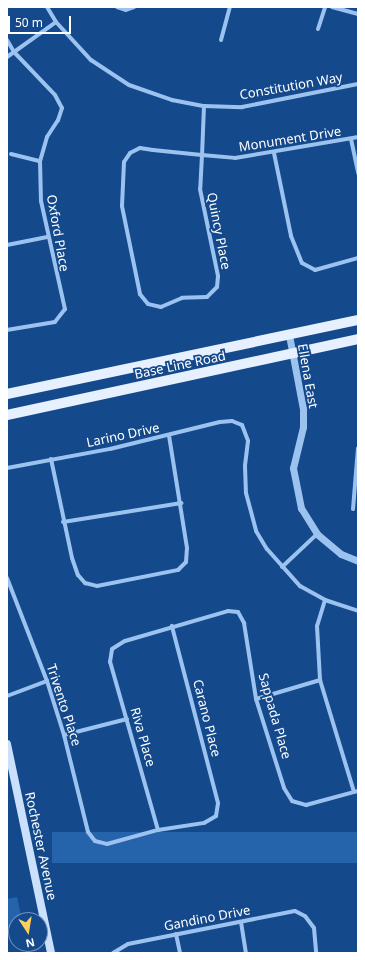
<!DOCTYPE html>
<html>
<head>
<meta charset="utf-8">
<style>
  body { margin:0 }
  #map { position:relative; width:365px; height:960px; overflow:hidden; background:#14498c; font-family:"Noto Sans",sans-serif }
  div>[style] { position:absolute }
  .green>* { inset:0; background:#2563ab; transform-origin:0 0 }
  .minor>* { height:4px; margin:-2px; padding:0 2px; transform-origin:2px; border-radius:2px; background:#9cc3f0 }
  .tertiary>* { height:7px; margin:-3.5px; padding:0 3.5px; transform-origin:3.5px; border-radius:3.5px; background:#9cc3f0 }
  .secondary>* { height:8px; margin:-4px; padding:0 4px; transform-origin:4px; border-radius:4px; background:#cae0fb }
  .primary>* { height:10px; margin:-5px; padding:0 5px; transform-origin:5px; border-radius:5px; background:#e6f0ff }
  span { translate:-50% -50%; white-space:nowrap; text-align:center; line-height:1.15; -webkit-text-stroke:3.5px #14498c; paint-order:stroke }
  .street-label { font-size:13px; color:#fff }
  .frame { position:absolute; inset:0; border:8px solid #fff; pointer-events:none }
  .north { position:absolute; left:8px; top:912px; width:40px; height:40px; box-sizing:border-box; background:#14498c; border:1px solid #7292ba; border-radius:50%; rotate:168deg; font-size:11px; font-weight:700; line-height:16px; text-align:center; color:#fff }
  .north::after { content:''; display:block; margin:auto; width:14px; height:18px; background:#ffcf5c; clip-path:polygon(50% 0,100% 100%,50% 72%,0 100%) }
  .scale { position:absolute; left:8px; top:16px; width:63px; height:18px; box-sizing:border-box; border:2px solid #fff; border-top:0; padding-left:5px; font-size:12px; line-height:14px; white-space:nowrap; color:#fff; -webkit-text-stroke:3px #14498c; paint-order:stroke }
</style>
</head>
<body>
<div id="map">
  <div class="green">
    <div style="left:358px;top:832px;width:31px;height:306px;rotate:90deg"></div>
    <div style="clip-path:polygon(17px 897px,22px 920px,16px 920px,16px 933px,7px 934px,7px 899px)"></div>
  </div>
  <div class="minor">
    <div style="left:47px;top:7px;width:17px;rotate:59deg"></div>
    <div style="left:56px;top:22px;width:52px;rotate:47.4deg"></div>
    <div style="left:91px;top:60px;width:45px;rotate:33.3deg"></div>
    <div style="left:129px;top:85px;width:46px;rotate:19.2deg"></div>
    <div style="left:172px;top:100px;width:33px;rotate:11deg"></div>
    <div style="left:204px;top:106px;width:38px;rotate:2deg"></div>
    <div style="left:242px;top:107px;width:118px;rotate:-11.2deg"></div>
    <div style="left:117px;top:7px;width:9px;rotate:18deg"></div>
    <div style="left:126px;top:10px;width:9px;rotate:-21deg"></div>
    <div style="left:332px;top:7px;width:27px;rotate:15deg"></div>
    <div style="left:318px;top:29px;width:23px;rotate:-72deg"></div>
    <div style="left:7px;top:40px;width:14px;rotate:60deg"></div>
    <div style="left:14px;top:52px;width:59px;rotate:46.4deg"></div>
    <div style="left:55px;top:95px;width:15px;rotate:62deg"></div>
    <div style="left:62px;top:108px;width:13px;rotate:108deg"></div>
    <div style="left:58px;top:120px;width:20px;rotate:123deg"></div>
    <div style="left:47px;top:137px;width:25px;rotate:106deg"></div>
    <div style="left:40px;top:161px;width:40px;rotate:88.6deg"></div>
    <div style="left:41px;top:201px;width:111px;rotate:77.5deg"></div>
    <div style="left:65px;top:309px;width:16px;rotate:128deg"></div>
    <div style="left:55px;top:322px;width:49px;rotate:170.5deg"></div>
    <div style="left:221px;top:40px;width:34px;rotate:-75deg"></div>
    <div style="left:7px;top:57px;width:60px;rotate:-35.5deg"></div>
    <div style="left:204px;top:106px;width:49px;rotate:92.3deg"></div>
    <div style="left:202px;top:155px;width:34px;rotate:93deg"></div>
    <div style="left:200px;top:189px;width:89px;rotate:78.3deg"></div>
    <div style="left:218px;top:276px;width:11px;rotate:95deg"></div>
    <div style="left:217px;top:287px;width:14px;rotate:135deg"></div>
    <div style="left:207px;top:297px;width:25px;rotate:178deg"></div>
    <div style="left:182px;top:298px;width:23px;rotate:157deg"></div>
    <div style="left:161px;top:307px;width:13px;rotate:-167deg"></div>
    <div style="left:148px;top:304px;width:13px;rotate:-129deg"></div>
    <div style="left:140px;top:294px;width:90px;rotate:-101.6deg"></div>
    <div style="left:122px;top:206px;width:44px;rotate:-87.4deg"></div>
    <div style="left:124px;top:162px;width:11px;rotate:-56deg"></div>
    <div style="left:130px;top:153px;width:11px;rotate:-27deg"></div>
    <div style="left:140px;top:148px;width:13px;rotate:9deg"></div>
    <div style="left:153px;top:150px;width:49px;rotate:5.8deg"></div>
    <div style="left:202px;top:155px;width:33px;rotate:5deg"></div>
    <div style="left:235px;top:158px;width:125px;rotate:-9.7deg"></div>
    <div style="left:351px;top:139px;width:35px;rotate:78deg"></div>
    <div style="left:274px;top:153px;width:85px;rotate:78.4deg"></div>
    <div style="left:291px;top:236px;width:29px;rotate:68deg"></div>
    <div style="left:302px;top:263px;width:15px;rotate:28deg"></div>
    <div style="left:315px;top:270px;width:45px;rotate:-15.6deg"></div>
    <div style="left:11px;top:154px;width:30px;rotate:14deg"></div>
    <div style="left:7px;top:245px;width:41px;rotate:-11.3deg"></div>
    <div style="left:51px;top:459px;width:101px;rotate:78deg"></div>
    <div style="left:72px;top:558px;width:18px;rotate:71deg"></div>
    <div style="left:78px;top:575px;width:11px;rotate:49deg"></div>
    <div style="left:85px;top:583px;width:12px;rotate:14deg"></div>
    <div style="left:97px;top:586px;width:83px;rotate:-11.2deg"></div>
    <div style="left:178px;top:570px;width:11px;rotate:-45deg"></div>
    <div style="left:186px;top:562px;width:14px;rotate:-86deg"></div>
    <div style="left:187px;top:548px;width:114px;rotate:-99.1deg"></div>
    <div style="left:7px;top:468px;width:105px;rotate:-10.5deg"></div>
    <div style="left:110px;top:449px;width:113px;rotate:-13.8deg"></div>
    <div style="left:220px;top:422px;width:12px;rotate:-5deg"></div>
    <div style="left:232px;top:421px;width:11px;rotate:22deg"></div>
    <div style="left:242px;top:425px;width:17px;rotate:69deg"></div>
    <div style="left:248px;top:441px;width:25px;rotate:97deg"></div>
    <div style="left:245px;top:466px;width:27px;rotate:88deg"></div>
    <div style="left:246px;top:493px;width:39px;rotate:75deg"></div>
    <div style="left:256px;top:531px;width:21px;rotate:59deg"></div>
    <div style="left:267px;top:549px;width:50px;rotate:48.3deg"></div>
    <div style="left:300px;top:586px;width:29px;rotate:29deg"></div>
    <div style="left:325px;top:600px;width:35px;rotate:18deg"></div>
    <div style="left:353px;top:509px;width:61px;rotate:-85.3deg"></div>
    <div style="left:63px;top:522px;width:120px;rotate:-9.1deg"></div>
    <div style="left:282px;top:567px;width:48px;rotate:-43.3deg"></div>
    <div style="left:7px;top:578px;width:110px;rotate:68.8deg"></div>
    <div style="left:47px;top:681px;width:57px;rotate:72.5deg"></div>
    <div style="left:64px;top:735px;width:100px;rotate:76.1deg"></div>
    <div style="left:88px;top:832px;width:11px;rotate:52deg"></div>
    <div style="left:95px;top:841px;width:12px;rotate:14deg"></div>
    <div style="left:107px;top:844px;width:53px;rotate:-15.4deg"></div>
    <div style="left:158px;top:830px;width:47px;rotate:-8.7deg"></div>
    <div style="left:204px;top:823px;width:14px;rotate:-30deg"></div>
    <div style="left:216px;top:816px;width:13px;rotate:-81deg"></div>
    <div style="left:218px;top:803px;width:183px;rotate:-104.6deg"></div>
    <div style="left:325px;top:600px;width:27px;rotate:107deg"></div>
    <div style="left:317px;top:626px;width:54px;rotate:86.8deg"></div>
    <div style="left:320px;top:680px;width:117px;rotate:73.1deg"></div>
    <div style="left:7px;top:696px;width:43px;rotate:-20.6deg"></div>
    <div style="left:256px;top:699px;width:67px;rotate:-16.5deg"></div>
    <div style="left:64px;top:735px;width:65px;rotate:-14.3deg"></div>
    <div style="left:158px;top:830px;width:175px;rotate:-105.9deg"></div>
    <div style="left:110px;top:662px;width:13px;rotate:-81deg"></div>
    <div style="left:112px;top:649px;width:15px;rotate:-32deg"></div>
    <div style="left:125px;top:641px;width:107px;rotate:-16.2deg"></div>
    <div style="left:228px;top:611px;width:10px;rotate:6deg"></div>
    <div style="left:238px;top:612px;width:13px;rotate:61deg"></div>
    <div style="left:244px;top:623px;width:77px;rotate:81deg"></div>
    <div style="left:256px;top:699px;width:93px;rotate:72.5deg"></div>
    <div style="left:284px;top:788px;width:15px;rotate:58deg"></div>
    <div style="left:292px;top:801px;width:15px;rotate:16deg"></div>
    <div style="left:306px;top:805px;width:54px;rotate:-15.1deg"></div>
    <div style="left:241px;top:922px;width:31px;rotate:81deg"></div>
    <div style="left:176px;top:934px;width:19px;rotate:78deg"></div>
    <div style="left:113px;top:953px;width:17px;rotate:-31deg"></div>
    <div style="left:128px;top:944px;width:170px;rotate:-11.2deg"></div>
    <div style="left:295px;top:911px;width:11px;rotate:27deg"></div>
    <div style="left:305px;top:916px;width:15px;rotate:53deg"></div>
    <div style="left:314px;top:928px;width:25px;rotate:85deg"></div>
  </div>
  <div class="tertiary">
    <div style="left:289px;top:335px;width:75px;rotate:79.3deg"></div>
    <div style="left:303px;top:409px;width:18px;rotate:90deg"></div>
    <div style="left:303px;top:427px;width:42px;rotate:103.7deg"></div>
    <div style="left:293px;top:468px;width:41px;rotate:78.7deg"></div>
    <div style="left:301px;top:508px;width:31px;rotate:58deg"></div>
    <div style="left:317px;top:534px;width:31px;rotate:40deg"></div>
    <div style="left:341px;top:554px;width:18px;rotate:22deg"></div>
  </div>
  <div class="secondary">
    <div style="left:7px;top:744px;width:214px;rotate:78.1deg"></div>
  </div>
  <div class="primary">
    <div style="left:7px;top:394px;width:359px;rotate:-11.9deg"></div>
    <div style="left:7px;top:415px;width:359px;rotate:-12.2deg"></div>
  </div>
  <div class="street-label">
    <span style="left:291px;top:86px;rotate:-10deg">Constitution Way</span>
    <span style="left:290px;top:139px;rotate:-9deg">Monument Drive</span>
    <span style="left:219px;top:231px;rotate:79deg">Quincy Place</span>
    <span style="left:58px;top:233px;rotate:80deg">Oxford Place</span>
    <span style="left:180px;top:365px;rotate:-12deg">Base Line Road</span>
    <span style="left:308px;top:376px;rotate:80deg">Ellena East</span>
    <span style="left:123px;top:435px;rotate:-12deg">Larino Drive</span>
    <span style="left:64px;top:705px;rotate:72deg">Trivento Place</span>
    <span style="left:275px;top:716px;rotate:74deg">Sappada Place</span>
    <span style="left:207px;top:718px;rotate:76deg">Carano Place</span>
    <span style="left:143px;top:737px;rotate:74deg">Riva Place</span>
    <span style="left:41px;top:846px;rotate:78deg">Rochester Avenue</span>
    <span style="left:207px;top:918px;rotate:-11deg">Gandino Drive</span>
  </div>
  <div class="frame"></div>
  <div class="north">N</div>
  <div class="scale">50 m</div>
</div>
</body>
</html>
